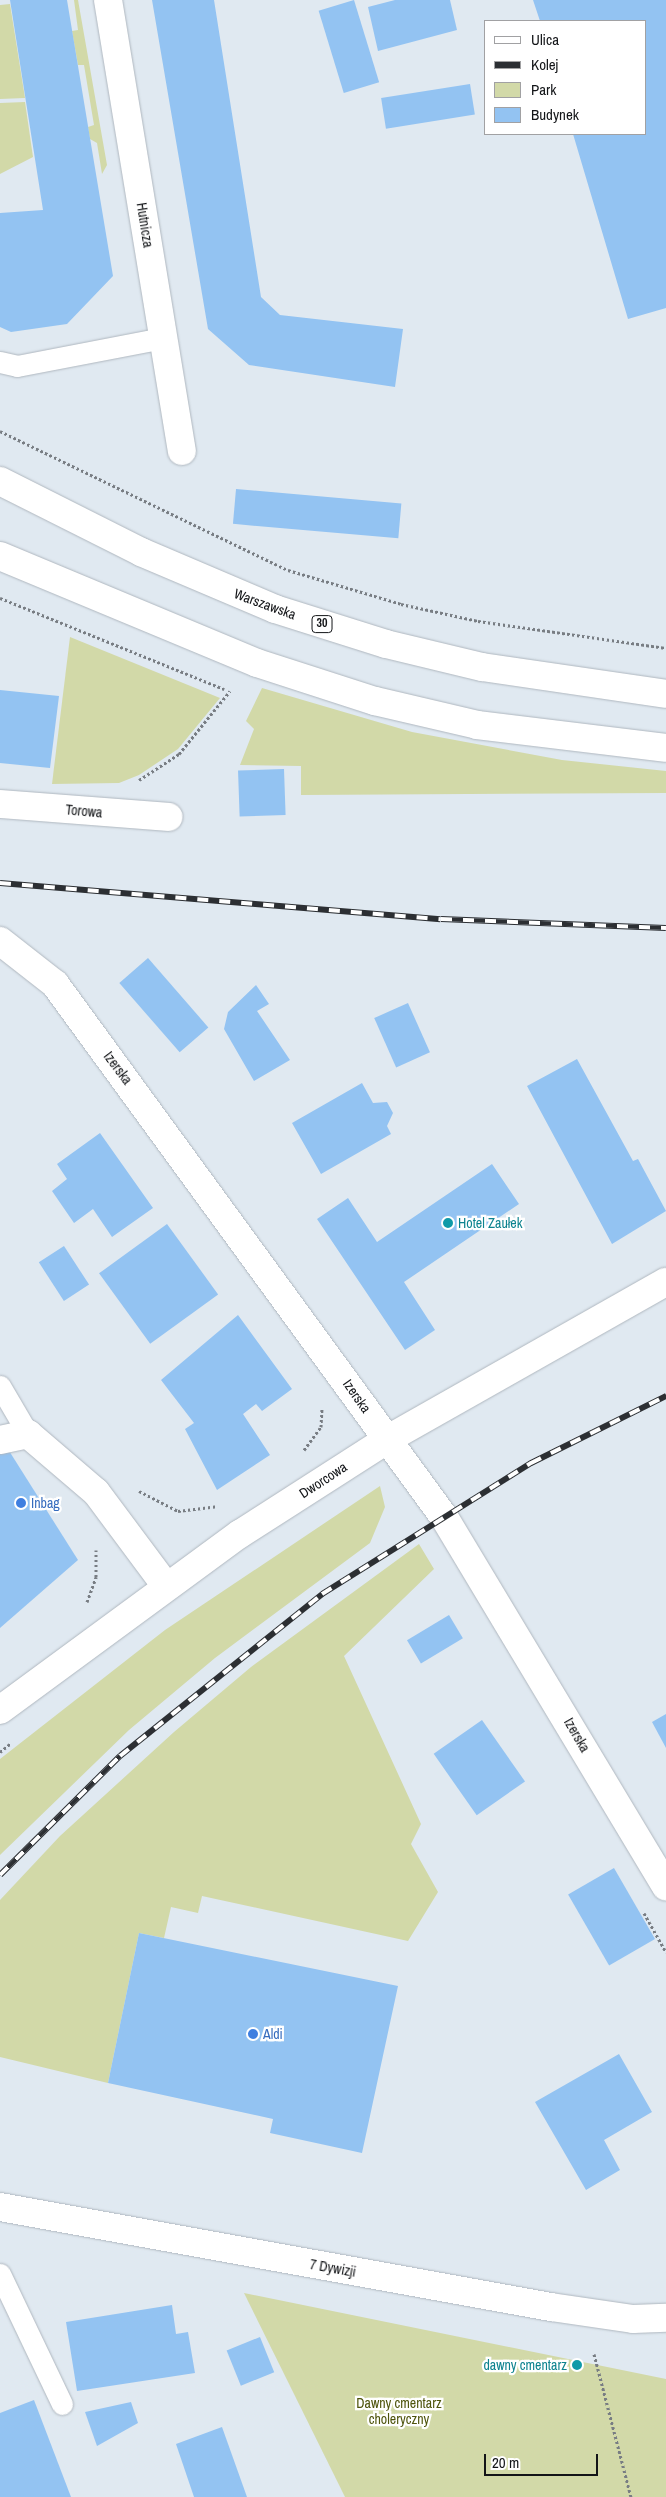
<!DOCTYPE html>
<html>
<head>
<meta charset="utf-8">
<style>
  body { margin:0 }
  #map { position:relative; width:666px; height:2497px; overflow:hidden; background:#e0e9f1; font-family:"Archivo Narrow",sans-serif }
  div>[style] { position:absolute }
  .green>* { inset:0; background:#d2d9a8 }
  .building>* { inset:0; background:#93c3f2; transform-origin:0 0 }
  .path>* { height:3px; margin-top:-1.5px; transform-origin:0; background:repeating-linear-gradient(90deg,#787d83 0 2.5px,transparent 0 5px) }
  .roads { filter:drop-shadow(0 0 1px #afb7bf) drop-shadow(0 0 1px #afb7bf) }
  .lane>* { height:21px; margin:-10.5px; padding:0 10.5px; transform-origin:10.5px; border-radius:10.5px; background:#fff }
  .street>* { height:28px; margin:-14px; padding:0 14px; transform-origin:14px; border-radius:14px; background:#fff }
  .secondary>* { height:28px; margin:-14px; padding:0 14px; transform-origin:14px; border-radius:14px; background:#fff }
  .primary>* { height:28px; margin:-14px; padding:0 14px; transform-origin:14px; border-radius:14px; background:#fff }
  .rail>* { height:5.5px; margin-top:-2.75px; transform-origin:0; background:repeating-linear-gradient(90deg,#fff 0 11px,#2c2f33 0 22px); box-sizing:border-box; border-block:1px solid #2c2f33 }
  .dots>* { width:14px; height:14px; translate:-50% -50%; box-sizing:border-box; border:2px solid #fff; border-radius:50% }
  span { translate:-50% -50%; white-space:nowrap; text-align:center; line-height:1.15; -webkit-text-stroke:4.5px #fff; paint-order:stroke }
  .shield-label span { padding:1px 4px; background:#fff; border:1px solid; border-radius:4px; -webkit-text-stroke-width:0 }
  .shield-label { font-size:12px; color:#131518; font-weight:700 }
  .street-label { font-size:14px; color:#131518 }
  .culture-label { font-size:14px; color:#0d838f }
  .left { translate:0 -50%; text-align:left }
  .right { translate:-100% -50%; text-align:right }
  .shop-label { font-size:14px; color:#366cbe }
  .park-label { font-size:14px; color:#4e540c }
  .legend { position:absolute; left:484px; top:20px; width:162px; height:115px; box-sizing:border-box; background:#fff; border:1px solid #a1a1a3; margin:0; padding:6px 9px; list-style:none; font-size:15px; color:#131518 }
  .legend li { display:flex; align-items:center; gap:10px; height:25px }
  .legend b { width:25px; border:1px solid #a1a1a3 }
  .scale { position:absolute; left:484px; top:2454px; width:114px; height:22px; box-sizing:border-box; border:2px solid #131518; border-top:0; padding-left:6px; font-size:15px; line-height:18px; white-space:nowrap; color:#131518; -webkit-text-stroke:4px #fff; paint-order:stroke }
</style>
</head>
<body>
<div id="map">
  <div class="green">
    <div style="clip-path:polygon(74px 0,78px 0,107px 165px,102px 174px,97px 143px,90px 139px,88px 127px,94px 125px,84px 65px,78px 65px,72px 31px,78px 30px)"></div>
    <div style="clip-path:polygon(10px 4px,25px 98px,0 99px,0 5px)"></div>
    <div style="clip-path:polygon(25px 102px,33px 157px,0 174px,0 103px)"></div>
    <div style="clip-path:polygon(70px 637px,220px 698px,178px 749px,139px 775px,119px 783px,52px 784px)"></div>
    <div style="clip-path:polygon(262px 688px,412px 732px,562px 760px,666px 771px,666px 793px,301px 795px,301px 766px,240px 765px,254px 729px,246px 721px)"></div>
    <div style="clip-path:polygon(380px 1486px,385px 1507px,370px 1543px,215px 1658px,129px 1730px,0 1855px,0 1759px,165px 1630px)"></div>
    <div style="clip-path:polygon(419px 1544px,434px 1569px,344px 1656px,421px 1824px,411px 1844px,438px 1892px,408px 1941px,202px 1896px,198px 1913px,171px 1907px,164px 1938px,139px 1933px,108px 2083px,0 2057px,0 1900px,60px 1836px,174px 1732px,251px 1667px)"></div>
    <div style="clip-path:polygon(244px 2293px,666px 2379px,666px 2497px,345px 2497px)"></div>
  </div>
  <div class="building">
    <div style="clip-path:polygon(10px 0,67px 0,113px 276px,67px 324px,11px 332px,0 327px,0 213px,43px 210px)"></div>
    <div style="clip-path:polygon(152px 0,214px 0,261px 297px,280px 315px,403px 329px,395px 387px,249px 365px,208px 329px)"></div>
    <div style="left:354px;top:0;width:86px;height:37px;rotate:73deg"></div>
    <div style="clip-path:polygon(395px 0,450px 0,457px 30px,378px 51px,368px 7px)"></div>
    <div style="clip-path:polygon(533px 0,666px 0,666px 308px,628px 319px,573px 134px,645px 134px,645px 21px,540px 21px)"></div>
    <div style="left:470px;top:84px;width:31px;height:90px;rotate:81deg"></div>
    <div style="left:236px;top:489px;width:166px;height:35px;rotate:5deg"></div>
    <div style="clip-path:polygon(0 690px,59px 696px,50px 768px,0 763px)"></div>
    <div style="left:284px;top:769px;width:46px;height:46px;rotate:88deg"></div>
    <div style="left:148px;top:958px;width:92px;height:38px;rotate:49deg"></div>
    <div style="clip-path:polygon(256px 985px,269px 1004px,257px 1011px,290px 1060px,254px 1081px,224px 1029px,228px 1012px)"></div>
    <div style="left:408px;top:1003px;width:54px;height:37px;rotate:66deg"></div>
    <div style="clip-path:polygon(577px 1059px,633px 1161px,638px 1159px,666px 1211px,612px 1244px,527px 1086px)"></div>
    <div style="clip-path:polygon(362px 1083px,373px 1103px,387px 1102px,393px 1113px,387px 1126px,391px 1134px,321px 1174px,292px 1123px)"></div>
    <div style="clip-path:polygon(100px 1133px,153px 1208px,112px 1237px,93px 1209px,74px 1223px,52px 1191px,67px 1179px,57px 1164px)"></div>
    <div style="clip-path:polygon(492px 1164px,519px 1204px,404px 1282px,435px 1330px,405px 1350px,317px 1219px,348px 1198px,377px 1242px)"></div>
    <div style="left:167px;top:1224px;width:87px;height:84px;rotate:54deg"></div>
    <div style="left:64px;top:1246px;width:46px;height:30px;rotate:57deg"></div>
    <div style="clip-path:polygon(238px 1315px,292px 1389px,262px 1411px,256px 1404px,243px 1414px,270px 1455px,217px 1490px,185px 1429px,194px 1423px,161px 1380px)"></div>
    <div style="clip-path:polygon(0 1445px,6px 1446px,78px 1560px,0 1628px)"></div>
    <div style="left:449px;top:1615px;width:27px;height:49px;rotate:59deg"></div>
    <div style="clip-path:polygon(666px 1714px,666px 1748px,652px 1722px)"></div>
    <div style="left:482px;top:1720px;width:75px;height:59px;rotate:55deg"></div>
    <div style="left:614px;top:1868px;width:82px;height:53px;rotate:60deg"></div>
    <div style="clip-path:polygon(139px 1933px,398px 1986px,362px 2153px,270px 2133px,273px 2119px,108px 2083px)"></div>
    <div style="clip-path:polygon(619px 2054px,652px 2112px,604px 2140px,620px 2170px,586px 2190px,535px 2102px)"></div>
    <div style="clip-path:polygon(172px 2305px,176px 2334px,188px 2332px,195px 2373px,77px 2391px,66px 2322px)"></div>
    <div style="left:260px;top:2337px;width:38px;height:36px;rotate:68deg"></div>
    <div style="clip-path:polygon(34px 2400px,71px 2497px,0 2497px,0 2413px)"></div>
    <div style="clip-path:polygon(131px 2402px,138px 2423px,97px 2446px,85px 2412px)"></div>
    <div style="clip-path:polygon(222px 2427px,247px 2497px,194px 2497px,176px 2444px)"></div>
  </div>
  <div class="path">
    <div style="left:0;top:431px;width:320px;rotate:25.8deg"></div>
    <div style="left:288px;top:570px;width:118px;rotate:16.7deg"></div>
    <div style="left:401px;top:604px;width:79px;rotate:12.4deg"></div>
    <div style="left:478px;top:621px;width:190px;rotate:8.2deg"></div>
    <div style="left:0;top:598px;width:242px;rotate:22.1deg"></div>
    <div style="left:139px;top:780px;width:48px;rotate:-33deg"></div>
    <div style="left:179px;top:754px;width:81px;rotate:-51deg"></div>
    <div style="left:304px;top:1450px;width:29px;rotate:-54deg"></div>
    <div style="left:321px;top:1427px;width:18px;rotate:-87deg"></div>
    <div style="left:139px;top:1491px;width:44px;rotate:27.1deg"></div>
    <div style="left:178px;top:1511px;width:39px;rotate:-7deg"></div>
    <div style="left:87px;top:1602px;width:27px;rotate:-70deg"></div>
    <div style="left:96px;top:1577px;width:27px;rotate:-90deg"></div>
    <div style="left:0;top:1752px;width:14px;rotate:-39deg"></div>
    <div style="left:644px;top:1913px;width:45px;rotate:60.6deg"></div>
    <div style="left:594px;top:2354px;width:148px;rotate:75.5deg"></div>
  </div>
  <div class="roads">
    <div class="lane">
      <div style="left:0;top:362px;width:17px;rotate:13deg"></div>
      <div style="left:17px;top:366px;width:149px;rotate:-10.9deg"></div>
      <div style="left:0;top:1386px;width:56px;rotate:59.7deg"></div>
      <div style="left:0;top:2274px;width:144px;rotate:64.5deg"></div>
    </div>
    <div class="street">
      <div style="left:108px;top:0;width:457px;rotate:80.7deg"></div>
      <div style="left:0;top:804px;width:169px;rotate:4.4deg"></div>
      <div style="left:0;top:941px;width:70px;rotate:38deg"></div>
      <div style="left:55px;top:984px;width:660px;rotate:53.88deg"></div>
      <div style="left:444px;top:1517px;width:431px;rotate:59deg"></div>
      <div style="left:0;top:1440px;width:29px;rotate:-12deg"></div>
      <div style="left:28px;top:1434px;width:89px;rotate:40.5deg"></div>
      <div style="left:96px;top:1492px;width:117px;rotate:53.3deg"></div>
      <div style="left:0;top:1710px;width:298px;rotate:-36.3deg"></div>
      <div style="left:240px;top:1534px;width:176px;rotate:-32.7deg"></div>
      <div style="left:388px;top:1439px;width:319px;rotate:-29.5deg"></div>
    </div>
    <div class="secondary">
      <div style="left:0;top:2207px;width:560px;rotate:10.29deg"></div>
      <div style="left:551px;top:2307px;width:83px;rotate:8.3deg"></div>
      <div style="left:633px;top:2319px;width:33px;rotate:-2deg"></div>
    </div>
    <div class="primary">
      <div style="left:0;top:481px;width:158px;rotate:26.7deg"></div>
      <div style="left:141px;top:552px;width:146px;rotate:23deg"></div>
      <div style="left:275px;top:609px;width:116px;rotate:17.5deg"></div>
      <div style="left:386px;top:644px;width:99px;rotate:13.5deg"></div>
      <div style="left:482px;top:667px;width:186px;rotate:8.3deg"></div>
      <div style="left:0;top:556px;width:278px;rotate:22.6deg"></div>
      <div style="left:257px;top:663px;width:124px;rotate:17.9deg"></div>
      <div style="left:375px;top:701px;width:105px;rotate:13.2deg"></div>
      <div style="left:477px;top:725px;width:190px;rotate:6.9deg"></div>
    </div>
  </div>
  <div class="rail">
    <div style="left:0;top:883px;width:442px;rotate:4.7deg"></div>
    <div style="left:441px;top:919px;width:225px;rotate:2.3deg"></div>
    <div style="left:0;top:1875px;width:169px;rotate:-44.8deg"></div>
    <div style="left:120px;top:1756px;width:259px;rotate:-38.7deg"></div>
    <div style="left:322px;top:1594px;width:247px;rotate:-32.1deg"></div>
    <div style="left:531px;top:1463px;width:151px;rotate:-26.4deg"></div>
  </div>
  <div class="dots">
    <div style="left:448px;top:1223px;background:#0f9aa8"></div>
    <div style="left:21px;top:1503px;background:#3f7fe0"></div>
    <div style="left:253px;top:2034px;background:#3f7fe0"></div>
    <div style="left:577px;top:2365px;background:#0f9aa8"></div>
  </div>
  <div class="shield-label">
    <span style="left:322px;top:624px">30</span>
  </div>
  <div class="street-label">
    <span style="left:145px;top:225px;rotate:81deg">Hutnicza</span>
    <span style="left:265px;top:604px;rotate:20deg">Warszawska</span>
    <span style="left:84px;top:811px;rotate:5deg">Torowa</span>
    <span style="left:118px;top:1068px;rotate:53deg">Izerska</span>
    <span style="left:357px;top:1396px;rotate:55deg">Izerska</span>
    <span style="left:323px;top:1480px;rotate:-33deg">Dworcowa</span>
    <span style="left:577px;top:1735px;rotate:60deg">Izerska</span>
    <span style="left:333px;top:2268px;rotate:10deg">7 Dywizji</span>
  </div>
  <div class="culture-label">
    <span class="left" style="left:458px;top:1223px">Hotel Zaułek</span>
    <span class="right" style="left:567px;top:2365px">dawny cmentarz</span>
  </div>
  <div class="shop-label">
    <span class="left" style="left:31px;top:1503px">Inbag</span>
    <span class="left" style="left:263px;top:2034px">Aldi</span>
  </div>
  <div class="park-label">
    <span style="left:399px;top:2411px">Dawny cmentarz<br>choleryczny</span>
  </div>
  <ul class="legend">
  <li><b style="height:6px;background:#fff"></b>Ulica</li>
  <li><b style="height:6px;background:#2c2f33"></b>Kolej</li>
  <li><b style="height:14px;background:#d2d9a8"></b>Park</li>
  <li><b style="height:14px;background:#93c3f2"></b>Budynek</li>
  </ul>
  <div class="scale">20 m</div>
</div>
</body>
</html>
